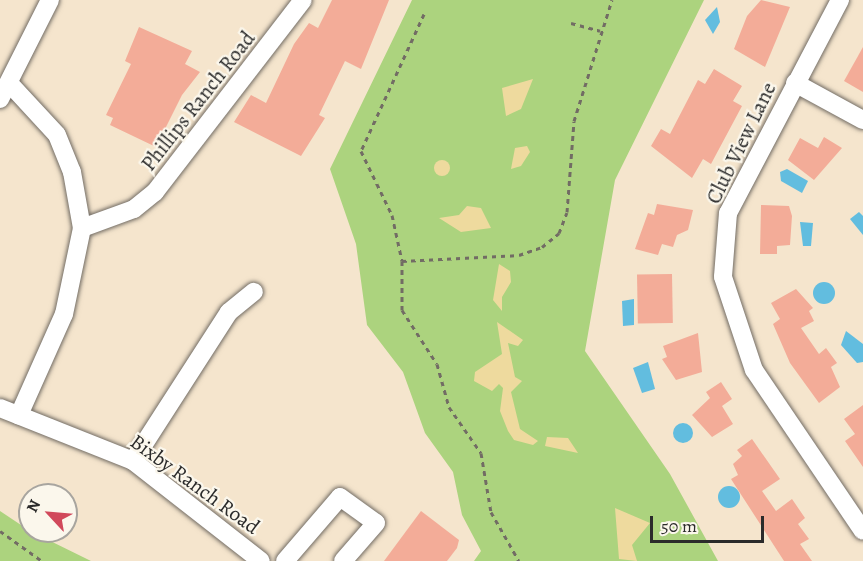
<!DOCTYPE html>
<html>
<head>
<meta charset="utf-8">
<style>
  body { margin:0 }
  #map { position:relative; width:863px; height:561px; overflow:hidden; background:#f5e5cd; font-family:Alegreya,serif }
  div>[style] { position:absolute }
  .green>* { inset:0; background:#acd37e }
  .sand>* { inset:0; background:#eeda9e }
  .round { border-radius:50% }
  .water>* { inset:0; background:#62bddf }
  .building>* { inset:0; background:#f3ac98; transform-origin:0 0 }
  .path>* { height:3px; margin-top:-1.5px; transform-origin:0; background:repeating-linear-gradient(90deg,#726c64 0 4.5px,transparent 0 9px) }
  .roads { filter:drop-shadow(0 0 2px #726c64) drop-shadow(0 0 2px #726c64) }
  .street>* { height:18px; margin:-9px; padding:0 9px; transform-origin:9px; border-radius:9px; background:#fff }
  span { translate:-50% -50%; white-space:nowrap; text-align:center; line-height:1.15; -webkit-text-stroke:4.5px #fbf7ec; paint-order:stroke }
  .street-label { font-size:21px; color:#2b2b2b }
  .north { position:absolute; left:18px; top:483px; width:60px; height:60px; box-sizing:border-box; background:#fbf7ec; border:2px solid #a8a59f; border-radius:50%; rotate:296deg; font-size:16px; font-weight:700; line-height:24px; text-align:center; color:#2b2b2b }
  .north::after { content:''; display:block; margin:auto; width:21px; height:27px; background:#d1495b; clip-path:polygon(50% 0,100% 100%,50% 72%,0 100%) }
  .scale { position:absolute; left:650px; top:516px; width:114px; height:27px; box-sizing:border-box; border:3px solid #2b2b2b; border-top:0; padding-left:8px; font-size:18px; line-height:21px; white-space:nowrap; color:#2b2b2b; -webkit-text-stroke:4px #fbf7ec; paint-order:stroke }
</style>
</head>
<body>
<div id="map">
  <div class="green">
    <div style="clip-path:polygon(412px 0,704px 0,615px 180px,585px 351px,670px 474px,718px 561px,474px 561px,481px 551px,462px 515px,453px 472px,425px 433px,403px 372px,367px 325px,356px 244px,330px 169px)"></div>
    <div style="clip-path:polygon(0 511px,30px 531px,91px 561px,0 561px)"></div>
  </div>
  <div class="sand">
    <div style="clip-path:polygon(533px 79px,521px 109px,506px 116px,502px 88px)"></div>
    <div style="clip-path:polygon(515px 148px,527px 146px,530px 152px,521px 166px,511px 169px)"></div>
    <div class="round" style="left:434px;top:160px;width:16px;height:16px"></div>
    <div style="clip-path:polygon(467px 206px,481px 208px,491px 228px,461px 232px,439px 218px,459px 215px)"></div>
    <div style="clip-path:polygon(499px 264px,510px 271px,511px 282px,502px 297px,502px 311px,493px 300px)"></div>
    <div style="clip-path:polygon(497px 322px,523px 340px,518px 346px,508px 343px,515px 377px,522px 381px,511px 392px,520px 429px,538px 441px,533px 445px,514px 440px,508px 431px,500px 411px,503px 388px,499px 384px,492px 391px,474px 381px,475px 372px,502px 354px)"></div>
    <div style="clip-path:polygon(547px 437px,568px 438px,578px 453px,545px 446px)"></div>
    <div style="clip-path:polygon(615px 508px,650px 523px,632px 545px,637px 561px,619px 559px)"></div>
  </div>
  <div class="water">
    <div style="clip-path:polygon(717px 7px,720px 22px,713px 34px,705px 20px)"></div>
    <div style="clip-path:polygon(787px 169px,808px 181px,802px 193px,781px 181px,780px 172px)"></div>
    <div style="clip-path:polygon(859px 212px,863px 216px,863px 235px,850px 219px)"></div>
    <div style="clip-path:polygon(800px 222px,813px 223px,811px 246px,803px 246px)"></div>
    <div class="round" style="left:813px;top:282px;width:22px;height:22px"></div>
    <div style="clip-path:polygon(634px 299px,634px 325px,623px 326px,622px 301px)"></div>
    <div style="clip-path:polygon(846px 331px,863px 344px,863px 362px,857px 363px,841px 345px)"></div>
    <div style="clip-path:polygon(648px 362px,655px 389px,642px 393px,633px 368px)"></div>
    <div class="round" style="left:673px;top:423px;width:20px;height:20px"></div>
    <div class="round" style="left:718px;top:486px;width:22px;height:22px"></div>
  </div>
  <div class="building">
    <div style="clip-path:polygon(332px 0,389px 0,361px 69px,345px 61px,319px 115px,325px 118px,301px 156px,234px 122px,251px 95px,266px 103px,294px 44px,309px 23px,318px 28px)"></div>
    <div style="clip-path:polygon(761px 0,790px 7px,765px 67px,734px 49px,747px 16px)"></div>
    <div style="clip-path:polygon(139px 27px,192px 51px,185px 64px,200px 72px,182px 95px,156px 147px,110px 125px,113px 118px,106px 115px,131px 64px,125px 61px)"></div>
    <div style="clip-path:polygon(863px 47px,863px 92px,844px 81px)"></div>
    <div style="clip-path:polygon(714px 69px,742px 86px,733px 101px,742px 106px,711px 164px,703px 159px,692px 178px,651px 146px,661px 129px,670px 134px,698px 80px,705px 84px)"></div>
    <div style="clip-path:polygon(824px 137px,842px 148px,814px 180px,788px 160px,800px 138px,818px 148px)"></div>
    <div style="clip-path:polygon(657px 204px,693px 210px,688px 230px,677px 235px,673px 247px,662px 244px,658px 255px,635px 249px,648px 213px,654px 215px)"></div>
    <div style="clip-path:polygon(761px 205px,789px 206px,792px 216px,790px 245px,777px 246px,777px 254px,760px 254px)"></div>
    <div style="left:672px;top:274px;width:49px;height:35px;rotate:89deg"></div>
    <div style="clip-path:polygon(796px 289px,813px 308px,809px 311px,814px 321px,801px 328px,819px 354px,826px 348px,837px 363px,831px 367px,840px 387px,819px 403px,790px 363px,773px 324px,780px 319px,771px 303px)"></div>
    <div style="clip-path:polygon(698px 333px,702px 372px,676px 380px,662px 359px,667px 357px,663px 346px)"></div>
    <div style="clip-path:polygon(721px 382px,732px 399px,722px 406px,733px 424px,712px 437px,692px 415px,710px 398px,706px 392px)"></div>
    <div style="clip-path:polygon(863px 405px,863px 467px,845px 441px,855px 434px,844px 419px)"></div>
    <div style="clip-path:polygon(752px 439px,780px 479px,762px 491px,776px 511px,792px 499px,805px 518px,798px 524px,809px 539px,800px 544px,812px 561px,784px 561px,731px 479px,738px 475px,733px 464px,742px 456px,737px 450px)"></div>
    <div style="clip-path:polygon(421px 511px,459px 540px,457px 548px,447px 561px,384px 561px)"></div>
  </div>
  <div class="path">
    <div style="left:424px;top:14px;width:151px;rotate:114.7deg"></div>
    <div style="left:361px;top:151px;width:71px;rotate:64.2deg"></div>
    <div style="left:392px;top:215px;width:47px;rotate:77.7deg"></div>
    <div style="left:402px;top:261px;width:49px;rotate:90deg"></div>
    <div style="left:402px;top:310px;width:64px;rotate:57.1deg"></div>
    <div style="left:437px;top:364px;width:45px;rotate:74.4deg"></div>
    <div style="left:449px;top:407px;width:56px;rotate:55.2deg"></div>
    <div style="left:481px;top:453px;width:60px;rotate:80.4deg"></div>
    <div style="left:491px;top:512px;width:56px;rotate:60.3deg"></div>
    <div style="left:571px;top:23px;width:30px;rotate:15deg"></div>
    <div style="left:402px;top:261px;width:117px;rotate:-2.9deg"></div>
    <div style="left:519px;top:255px;width:24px;rotate:-19deg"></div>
    <div style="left:542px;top:247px;width:22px;rotate:-39deg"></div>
    <div style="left:559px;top:233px;width:22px;rotate:-69deg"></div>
    <div style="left:567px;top:212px;width:91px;rotate:-85.6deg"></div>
    <div style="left:574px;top:121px;width:127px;rotate:-72.6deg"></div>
    <div style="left:0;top:531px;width:52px;rotate:35.5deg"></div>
  </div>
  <div class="roads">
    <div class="street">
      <div style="left:840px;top:0;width:241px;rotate:117.7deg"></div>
      <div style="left:728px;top:213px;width:64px;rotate:94.5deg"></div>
      <div style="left:723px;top:277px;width:98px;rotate:71.6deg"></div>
      <div style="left:754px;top:370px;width:194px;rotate:55.9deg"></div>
      <div style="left:795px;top:83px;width:77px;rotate:28.6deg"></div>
      <div style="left:10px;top:84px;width:69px;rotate:47.3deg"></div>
      <div style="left:57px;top:135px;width:40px;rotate:68deg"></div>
      <div style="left:72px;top:172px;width:57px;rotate:79.9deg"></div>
      <div style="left:82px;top:228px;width:88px;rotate:101.8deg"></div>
      <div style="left:64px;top:314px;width:111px;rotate:114deg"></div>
      <div style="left:0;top:99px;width:111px;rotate:-63.2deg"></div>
      <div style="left:82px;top:228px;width:55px;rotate:-20.1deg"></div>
      <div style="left:134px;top:209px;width:27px;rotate:-39deg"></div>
      <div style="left:155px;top:192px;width:242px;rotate:-52.4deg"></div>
      <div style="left:0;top:408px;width:143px;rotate:21.7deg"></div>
      <div style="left:133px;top:461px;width:162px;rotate:38deg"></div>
      <div style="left:133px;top:461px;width:177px;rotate:-57.2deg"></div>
      <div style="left:229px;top:312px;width:32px;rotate:-39deg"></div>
      <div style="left:285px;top:561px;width:84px;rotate:-49.3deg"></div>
      <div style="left:340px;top:497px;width:44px;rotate:35.8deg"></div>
      <div style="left:376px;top:523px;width:50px;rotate:131deg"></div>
    </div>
  </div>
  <div class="street-label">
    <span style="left:198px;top:101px;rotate:-52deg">Phillips Ranch Road</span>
    <span style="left:741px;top:143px;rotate:-64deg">Club View Lane</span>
    <span style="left:195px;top:484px;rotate:36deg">Bixby Ranch Road</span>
  </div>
  <div class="north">N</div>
  <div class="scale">50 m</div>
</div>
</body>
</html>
